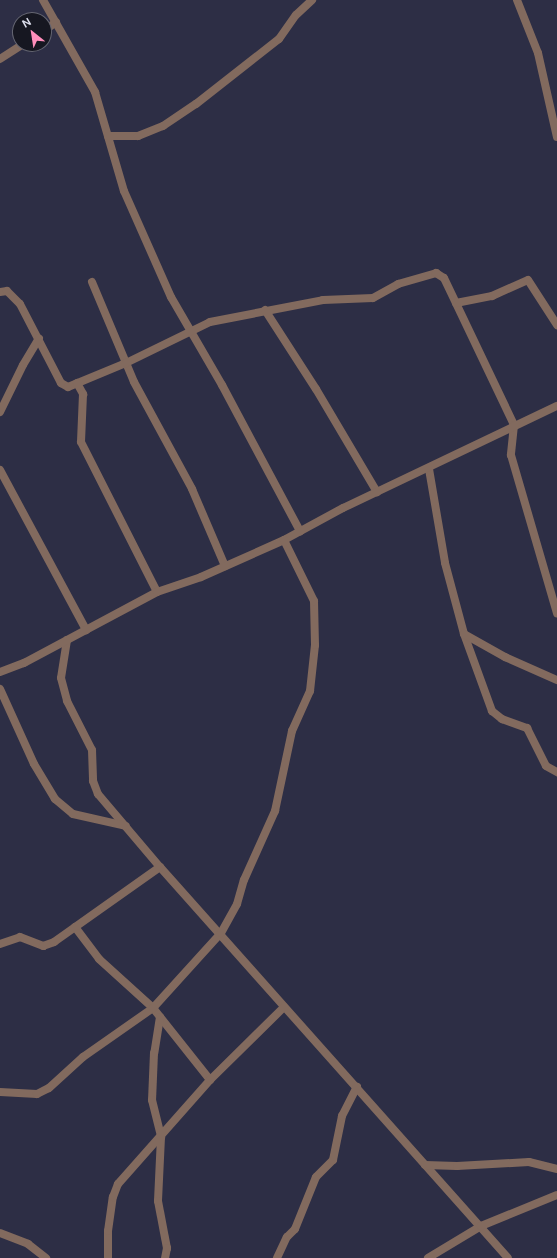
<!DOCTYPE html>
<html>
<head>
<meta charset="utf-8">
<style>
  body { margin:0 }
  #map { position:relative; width:557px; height:1258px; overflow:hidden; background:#2d2e45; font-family:"DM Sans",sans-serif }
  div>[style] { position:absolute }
  .street>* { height:8px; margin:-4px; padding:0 4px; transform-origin:4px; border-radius:4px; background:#826a5e }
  span { translate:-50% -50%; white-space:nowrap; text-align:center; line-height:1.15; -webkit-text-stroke:3px #161721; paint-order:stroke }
  .north { position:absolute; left:12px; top:12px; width:40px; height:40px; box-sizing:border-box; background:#161721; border:1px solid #656672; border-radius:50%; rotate:330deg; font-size:11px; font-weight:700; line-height:16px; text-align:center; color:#dbddec }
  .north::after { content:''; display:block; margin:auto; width:14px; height:18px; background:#ff8ebb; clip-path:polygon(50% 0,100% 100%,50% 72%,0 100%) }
</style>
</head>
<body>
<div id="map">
  <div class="street">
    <div style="left:43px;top:0;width:106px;rotate:60.5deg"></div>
    <div style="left:95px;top:92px;width:103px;rotate:73.7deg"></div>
    <div style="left:124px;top:191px;width:116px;rotate:66.1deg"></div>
    <div style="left:171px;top:297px;width:102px;rotate:59.9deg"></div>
    <div style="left:222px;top:385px;width:166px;rotate:61.9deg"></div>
    <div style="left:517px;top:0;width:57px;rotate:68.4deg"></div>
    <div style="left:538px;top:53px;width:86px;rotate:77.3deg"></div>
    <div style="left:44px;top:31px;width:15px;rotate:-37deg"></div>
    <div style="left:0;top:59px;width:27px;rotate:-33deg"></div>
    <div style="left:108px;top:136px;width:30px"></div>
    <div style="left:138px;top:136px;width:27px;rotate:-22deg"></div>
    <div style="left:163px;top:126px;width:40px;rotate:-34deg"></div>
    <div style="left:196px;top:104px;width:105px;rotate:-38.1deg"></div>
    <div style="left:279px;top:39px;width:29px;rotate:-55deg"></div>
    <div style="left:296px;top:15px;width:22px;rotate:-43deg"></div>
    <div style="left:92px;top:282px;width:108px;rotate:67.2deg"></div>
    <div style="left:134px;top:382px;width:122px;rotate:61.5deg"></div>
    <div style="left:192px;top:489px;width:84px;rotate:66.8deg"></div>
    <div style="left:0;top:292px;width:7px;rotate:-8deg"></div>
    <div style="left:7px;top:291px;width:18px;rotate:45deg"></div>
    <div style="left:20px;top:304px;width:89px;rotate:62.6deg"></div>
    <div style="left:61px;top:383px;width:8px;rotate:30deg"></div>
    <div style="left:68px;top:387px;width:63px;rotate:-22.5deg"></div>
    <div style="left:126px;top:363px;width:93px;rotate:-26deg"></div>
    <div style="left:210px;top:322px;width:115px;rotate:-11deg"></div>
    <div style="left:323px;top:300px;width:50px;rotate:-2.3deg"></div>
    <div style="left:373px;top:298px;width:29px;rotate:-29deg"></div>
    <div style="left:398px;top:284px;width:40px;rotate:-16deg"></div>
    <div style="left:436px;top:273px;width:9px;rotate:32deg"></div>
    <div style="left:444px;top:278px;width:163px;rotate:64.5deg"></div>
    <div style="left:514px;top:425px;width:30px;rotate:96deg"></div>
    <div style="left:511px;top:455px;width:165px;rotate:73.8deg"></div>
    <div style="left:456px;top:303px;width:37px;rotate:-11deg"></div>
    <div style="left:492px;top:296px;width:39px;rotate:-24deg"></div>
    <div style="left:528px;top:280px;width:54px;rotate:57.2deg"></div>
    <div style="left:265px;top:310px;width:94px;rotate:57.2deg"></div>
    <div style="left:316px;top:389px;width:120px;rotate:59.4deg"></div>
    <div style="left:77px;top:383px;width:13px;rotate:61deg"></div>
    <div style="left:83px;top:394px;width:48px;rotate:92.4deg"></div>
    <div style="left:81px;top:442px;width:168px;rotate:63.1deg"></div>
    <div style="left:0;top:412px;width:52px;rotate:-63.9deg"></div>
    <div style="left:23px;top:365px;width:31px;rotate:-59deg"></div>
    <div style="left:429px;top:469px;width:95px;rotate:80.3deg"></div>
    <div style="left:445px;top:563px;width:73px;rotate:75deg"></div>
    <div style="left:464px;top:634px;width:82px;rotate:70deg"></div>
    <div style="left:492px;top:711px;width:13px;rotate:39deg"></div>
    <div style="left:502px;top:719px;width:27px;rotate:20deg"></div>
    <div style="left:527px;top:728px;width:42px;rotate:63.4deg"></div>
    <div style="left:546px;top:766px;width:13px;rotate:29deg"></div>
    <div style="left:0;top:470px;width:182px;rotate:61.7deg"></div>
    <div style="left:464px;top:634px;width:47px;rotate:29.3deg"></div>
    <div style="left:505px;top:657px;width:57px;rotate:23.9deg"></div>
    <div style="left:67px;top:640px;width:38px;rotate:99deg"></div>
    <div style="left:61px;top:678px;width:24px;rotate:75deg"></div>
    <div style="left:67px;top:701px;width:55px;rotate:63deg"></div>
    <div style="left:92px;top:750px;width:31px;rotate:88deg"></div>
    <div style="left:93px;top:781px;width:14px;rotate:69deg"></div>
    <div style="left:98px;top:794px;width:96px;rotate:49.7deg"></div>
    <div style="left:160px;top:867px;width:523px;rotate:48.33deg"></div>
    <div style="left:0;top:672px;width:26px;rotate:-21deg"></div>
    <div style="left:24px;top:663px;width:151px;rotate:-28.1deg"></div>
    <div style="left:157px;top:592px;width:46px;rotate:-18.8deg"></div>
    <div style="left:201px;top:577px;width:91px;rotate:-24deg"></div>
    <div style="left:284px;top:540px;width:67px;rotate:-28.5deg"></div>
    <div style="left:343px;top:508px;width:237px;rotate:-25.5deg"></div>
    <div style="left:0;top:689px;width:82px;rotate:65.6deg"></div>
    <div style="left:34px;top:764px;width:41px;rotate:59deg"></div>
    <div style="left:55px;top:799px;width:23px;rotate:40deg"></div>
    <div style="left:73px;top:814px;width:54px;rotate:12.8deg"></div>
    <div style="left:75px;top:927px;width:40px;rotate:53deg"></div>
    <div style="left:99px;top:959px;width:73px;rotate:42.2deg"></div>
    <div style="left:153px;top:1008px;width:92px;rotate:51.6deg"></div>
    <div style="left:0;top:944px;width:21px;rotate:-19deg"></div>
    <div style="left:20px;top:937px;width:25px;rotate:21deg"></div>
    <div style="left:43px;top:946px;width:12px;rotate:-20deg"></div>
    <div style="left:54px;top:942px;width:130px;rotate:-35.3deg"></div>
    <div style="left:160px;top:1017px;width:36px;rotate:99deg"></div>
    <div style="left:154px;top:1053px;width:47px;rotate:92.4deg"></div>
    <div style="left:152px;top:1100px;width:38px;rotate:76deg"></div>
    <div style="left:161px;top:1137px;width:64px;rotate:92.7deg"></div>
    <div style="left:158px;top:1201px;width:48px;rotate:79.2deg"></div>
    <div style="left:167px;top:1248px;width:10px;rotate:101deg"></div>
    <div style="left:0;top:1092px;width:37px;rotate:3deg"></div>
    <div style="left:37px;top:1094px;width:13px;rotate:-27deg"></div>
    <div style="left:49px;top:1088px;width:46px;rotate:-42.4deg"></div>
    <div style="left:83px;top:1057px;width:85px;rotate:-35deg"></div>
    <div style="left:153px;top:1008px;width:101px;rotate:-47.8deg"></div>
    <div style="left:221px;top:933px;width:33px;rotate:-61deg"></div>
    <div style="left:237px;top:904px;width:25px;rotate:-74deg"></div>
    <div style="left:244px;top:880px;width:76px;rotate:-65.8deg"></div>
    <div style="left:275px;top:811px;width:82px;rotate:-78deg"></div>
    <div style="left:292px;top:731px;width:44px;rotate:-65.8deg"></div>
    <div style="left:310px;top:691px;width:46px;rotate:-83.8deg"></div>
    <div style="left:315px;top:645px;width:44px;rotate:-91.3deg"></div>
    <div style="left:314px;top:601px;width:68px;rotate:-116.2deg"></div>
    <div style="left:425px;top:1165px;width:32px;rotate:2deg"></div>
    <div style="left:457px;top:1166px;width:72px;rotate:-3.2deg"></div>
    <div style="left:529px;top:1162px;width:29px;rotate:14deg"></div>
    <div style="left:0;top:1233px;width:30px;rotate:21deg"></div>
    <div style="left:28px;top:1244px;width:23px;rotate:38deg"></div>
    <div style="left:108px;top:1258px;width:27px;rotate:-90deg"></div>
    <div style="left:108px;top:1231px;width:34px;rotate:-82deg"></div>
    <div style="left:113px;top:1197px;width:14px;rotate:-69deg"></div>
    <div style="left:118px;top:1184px;width:139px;rotate:-48.5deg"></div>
    <div style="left:210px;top:1080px;width:104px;rotate:-44.6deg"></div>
    <div style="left:277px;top:1258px;width:23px;rotate:-65deg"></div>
    <div style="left:287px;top:1237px;width:11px;rotate:-45deg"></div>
    <div style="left:295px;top:1229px;width:56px;rotate:-68deg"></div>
    <div style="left:316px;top:1177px;width:24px;rotate:-45deg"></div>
    <div style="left:333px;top:1160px;width:45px;rotate:-78.4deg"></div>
    <div style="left:342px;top:1116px;width:33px;rotate:-63deg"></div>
    <div style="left:428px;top:1258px;width:62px;rotate:-31.1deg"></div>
    <div style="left:481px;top:1226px;width:82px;rotate:-22.2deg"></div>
  </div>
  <div class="north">N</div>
</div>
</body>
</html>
